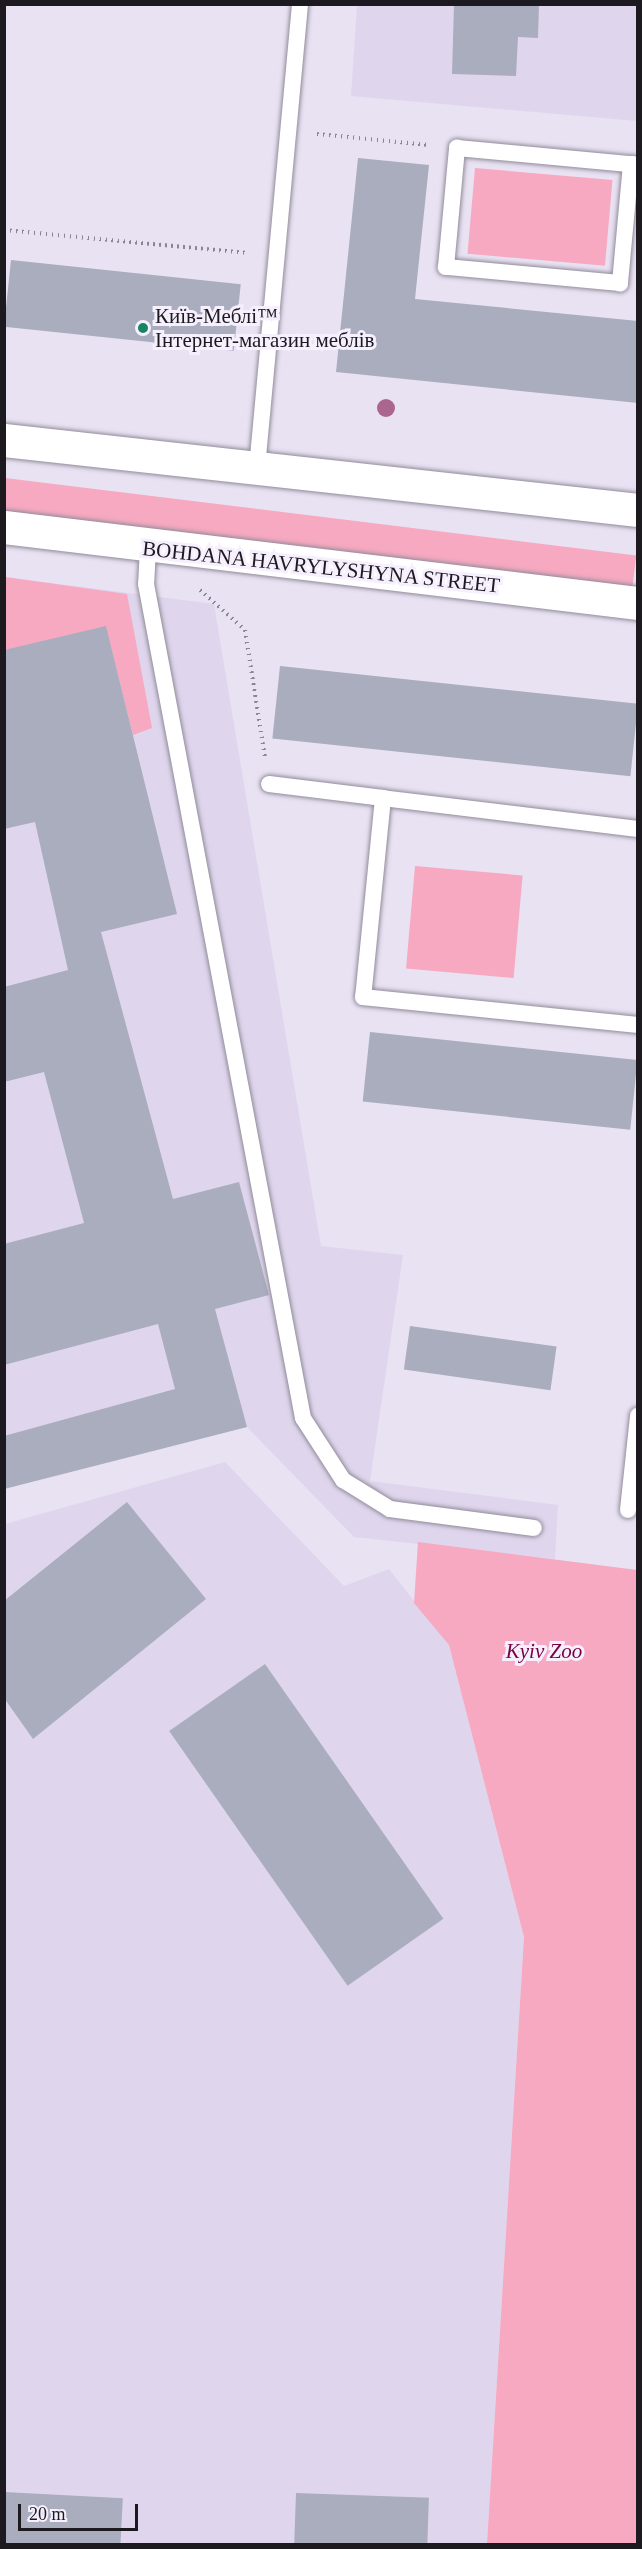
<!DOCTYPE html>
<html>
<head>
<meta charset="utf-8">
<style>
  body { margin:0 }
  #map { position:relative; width:642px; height:2549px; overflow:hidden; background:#e9e2f3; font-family:"Times New Roman",serif }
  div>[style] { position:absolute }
  .built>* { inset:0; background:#dfd6ed }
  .green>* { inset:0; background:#f6a9c0; transform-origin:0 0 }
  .building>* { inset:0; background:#a9adbd; transform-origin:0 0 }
  .path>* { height:4px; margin-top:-2px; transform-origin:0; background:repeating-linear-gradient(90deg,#8b8591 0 1.5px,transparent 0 6px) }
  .roads { filter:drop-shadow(0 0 2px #918b9a) drop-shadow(0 0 2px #918b9a) }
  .service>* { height:16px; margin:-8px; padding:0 8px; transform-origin:8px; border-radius:8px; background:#fff }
  .tertiary>* { height:33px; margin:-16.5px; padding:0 16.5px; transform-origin:16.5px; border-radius:16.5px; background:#fff }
  .trees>* { width:18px; height:18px; margin:-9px; border-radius:50%; background:#ab668f }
  .dots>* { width:16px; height:16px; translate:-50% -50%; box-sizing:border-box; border:3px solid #f6f0fe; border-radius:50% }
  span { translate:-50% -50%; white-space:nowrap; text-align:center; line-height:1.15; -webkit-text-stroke:6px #f6f0fe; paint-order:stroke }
  .poi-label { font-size:21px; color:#1c191f }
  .left { translate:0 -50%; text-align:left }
  .street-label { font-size:21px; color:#1c191f }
  .park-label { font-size:21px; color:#78013e; font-style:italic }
  .frame { position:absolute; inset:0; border:6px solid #1c191f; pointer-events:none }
  .scale { position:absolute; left:18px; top:2504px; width:120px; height:27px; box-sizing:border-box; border:3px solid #1c191f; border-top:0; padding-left:8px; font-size:18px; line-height:21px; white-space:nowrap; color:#1c191f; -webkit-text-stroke:4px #f6f0fe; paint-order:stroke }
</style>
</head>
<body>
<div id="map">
  <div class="built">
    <div style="clip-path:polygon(357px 5px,637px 5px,637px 121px,351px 96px)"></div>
    <div style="clip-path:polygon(5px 577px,214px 604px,321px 1246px,403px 1255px,370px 1481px,558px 1505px,555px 1559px,354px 1537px,247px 1427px,5px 1489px)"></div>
    <div style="clip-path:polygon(225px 1462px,344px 1586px,389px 1569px,449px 1645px,524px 1937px,487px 2544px,5px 2544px,5px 1524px)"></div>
  </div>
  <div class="green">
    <div style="left:475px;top:168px;width:138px;height:86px;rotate:5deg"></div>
    <div style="left:5px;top:478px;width:636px;height:40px;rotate:7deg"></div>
    <div style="clip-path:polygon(5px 577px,127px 594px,152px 728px,133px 735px,106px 627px,5px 650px)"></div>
    <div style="left:415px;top:866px;width:108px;height:103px;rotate:5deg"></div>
    <div style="clip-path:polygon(418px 1542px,637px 1570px,637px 2544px,487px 2544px,524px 1937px,449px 1645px,414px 1603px)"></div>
  </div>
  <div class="building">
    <div style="clip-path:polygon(454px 4px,539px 4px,538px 38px,518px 37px,516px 76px,452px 74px)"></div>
    <div style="clip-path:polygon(358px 158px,429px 165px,415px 299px,638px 321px,638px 403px,336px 372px)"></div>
    <div style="left:11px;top:260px;width:231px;height:67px;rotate:6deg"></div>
    <div style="clip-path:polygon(106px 626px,177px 914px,101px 932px,173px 1199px,239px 1182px,269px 1295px,215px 1309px,247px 1427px,4px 1489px,4px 1436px,175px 1389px,158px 1324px,4px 1365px,4px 1244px,84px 1223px,44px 1072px,4px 1082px,4px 987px,68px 970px,35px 822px,4px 829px,4px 650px)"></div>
    <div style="left:280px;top:666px;width:360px;height:73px;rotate:6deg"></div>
    <div style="left:370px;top:1032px;width:269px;height:70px;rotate:6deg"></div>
    <div style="left:410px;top:1326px;width:148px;height:44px;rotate:8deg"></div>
    <div style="clip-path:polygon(127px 1502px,206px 1599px,33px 1739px,4px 1698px,4px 1601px)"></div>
    <div style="left:265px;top:1664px;width:311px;height:117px;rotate:55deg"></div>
    <div style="left:4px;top:2492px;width:119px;height:52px;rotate:3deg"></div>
    <div style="left:296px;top:2493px;width:133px;height:51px;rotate:2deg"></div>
  </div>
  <div class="path">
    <div style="left:317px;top:134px;width:113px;rotate:5.6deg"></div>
    <div style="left:4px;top:230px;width:245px;rotate:5.4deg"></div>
    <div style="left:200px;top:590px;width:60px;rotate:41.6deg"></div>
    <div style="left:245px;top:630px;width:129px;rotate:81.1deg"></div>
  </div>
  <div class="roads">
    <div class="service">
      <div style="left:631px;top:164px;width:120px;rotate:95.3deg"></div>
      <div style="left:620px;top:283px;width:175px;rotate:-174.7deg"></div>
      <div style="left:446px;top:267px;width:120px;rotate:-84.7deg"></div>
      <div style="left:457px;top:148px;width:175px;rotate:5.3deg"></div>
      <div style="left:631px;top:164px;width:7px;rotate:8deg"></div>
      <div style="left:257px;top:468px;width:466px;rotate:-84.7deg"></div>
      <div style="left:148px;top:548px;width:36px;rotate:93deg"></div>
      <div style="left:146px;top:584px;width:849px;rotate:79.34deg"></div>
      <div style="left:303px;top:1418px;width:74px;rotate:57.2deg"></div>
      <div style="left:343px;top:1480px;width:55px;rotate:31.7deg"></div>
      <div style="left:390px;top:1509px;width:145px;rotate:7.5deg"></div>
      <div style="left:269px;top:784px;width:115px;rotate:7deg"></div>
      <div style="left:638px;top:829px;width:257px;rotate:-173.1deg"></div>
      <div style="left:383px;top:798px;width:200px;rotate:95.7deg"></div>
      <div style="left:363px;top:997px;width:276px;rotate:5.8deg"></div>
      <div style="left:628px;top:1510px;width:95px;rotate:-83.9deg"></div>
    </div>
    <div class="tertiary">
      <div style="left:4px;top:440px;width:638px;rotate:6.3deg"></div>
      <div style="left:4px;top:527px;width:639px;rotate:6.84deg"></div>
    </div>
  </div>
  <div class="trees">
    <div style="left:386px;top:408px"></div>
  </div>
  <div class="dots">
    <div style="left:143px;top:328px;background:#178462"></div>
  </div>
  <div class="poi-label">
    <span class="left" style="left:155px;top:328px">Київ-Меблі™<br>Інтернет-магазин меблів</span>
  </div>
  <div class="street-label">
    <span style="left:321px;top:567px;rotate:6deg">BOHDANA HAVRYLYSHYNA STREET</span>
  </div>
  <div class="park-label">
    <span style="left:544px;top:1651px">Kyiv Zoo</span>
  </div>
  <div class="frame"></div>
  <div class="scale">20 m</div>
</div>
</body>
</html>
